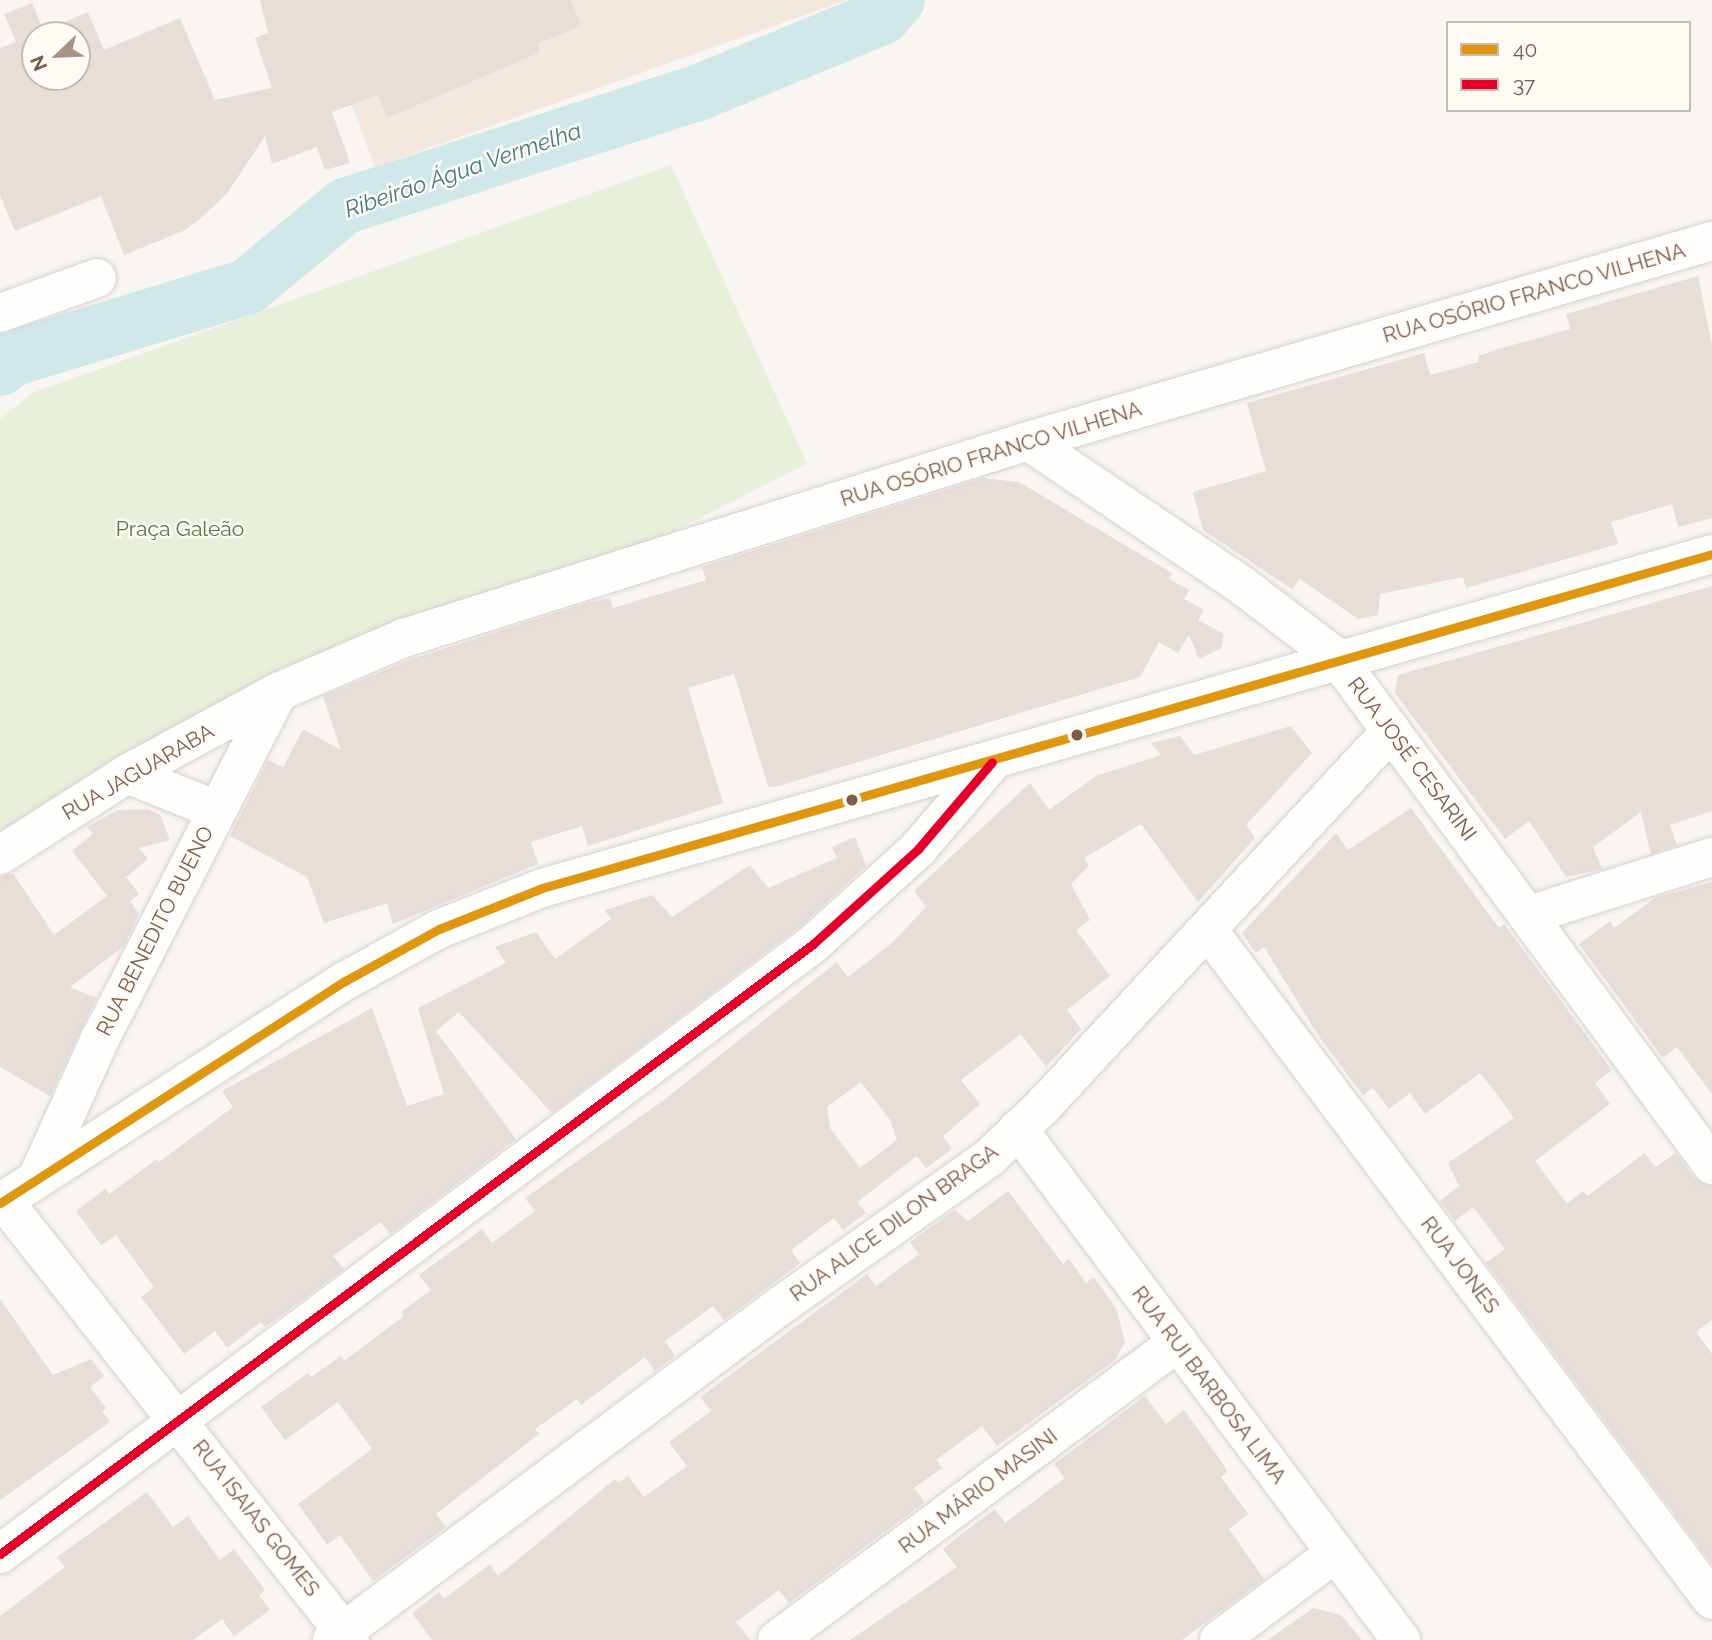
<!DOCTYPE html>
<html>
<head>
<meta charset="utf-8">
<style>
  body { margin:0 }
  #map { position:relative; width:1712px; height:1640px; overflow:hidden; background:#f9f5f0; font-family:Raleway,sans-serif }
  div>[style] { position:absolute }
  .residential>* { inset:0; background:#f2e8de }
  .green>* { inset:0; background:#e7f0db }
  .river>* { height:56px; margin:-28px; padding:0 28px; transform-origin:28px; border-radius:28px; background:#d0e8ea }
  .building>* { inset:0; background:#e6ded7 }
  .roads { filter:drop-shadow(0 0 2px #d7d1cb) drop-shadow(0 0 2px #d7d1cb) }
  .minor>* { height:38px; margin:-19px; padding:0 19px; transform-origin:19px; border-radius:19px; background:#fefefd }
  .bus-1>* { height:9px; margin:-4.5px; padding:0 4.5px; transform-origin:4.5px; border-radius:4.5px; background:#de970f }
  .bus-2>* { height:9px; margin:-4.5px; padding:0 4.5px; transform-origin:4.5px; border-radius:4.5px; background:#e4002b }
  .dots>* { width:19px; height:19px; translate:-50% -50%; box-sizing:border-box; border:4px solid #fffaf3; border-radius:50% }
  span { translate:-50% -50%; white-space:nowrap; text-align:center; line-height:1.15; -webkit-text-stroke:5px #fffaf3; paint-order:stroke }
  .street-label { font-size:21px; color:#7a5c4d }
  .park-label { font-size:21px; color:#537a41 }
  .water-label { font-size:23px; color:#437c86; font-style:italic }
  .legend { position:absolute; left:1446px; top:21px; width:245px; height:91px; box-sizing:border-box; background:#fffaf3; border:2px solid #cabbb1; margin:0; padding:9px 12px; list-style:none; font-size:21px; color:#7a5c4d }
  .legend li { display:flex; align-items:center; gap:14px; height:35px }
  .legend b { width:35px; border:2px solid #cabbb1 }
  .north { position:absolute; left:21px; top:21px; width:70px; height:70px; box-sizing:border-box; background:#fffaf3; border:2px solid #cabbb1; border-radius:50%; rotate:247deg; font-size:19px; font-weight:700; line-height:28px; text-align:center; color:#7a5c4d }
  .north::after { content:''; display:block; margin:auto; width:24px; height:32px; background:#a69286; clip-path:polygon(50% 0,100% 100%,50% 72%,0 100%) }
</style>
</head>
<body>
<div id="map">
  <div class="residential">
    <div style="clip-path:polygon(313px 0,847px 0,375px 167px)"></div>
  </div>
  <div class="green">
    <div style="clip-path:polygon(671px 165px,807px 464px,624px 556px,289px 671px,0 845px,0 419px,32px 393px)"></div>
  </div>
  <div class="river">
    <div style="left:0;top:368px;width:14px;rotate:-39deg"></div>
    <div style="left:11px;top:359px;width:247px;rotate:-17deg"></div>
    <div style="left:247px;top:287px;width:127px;rotate:-39.6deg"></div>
    <div style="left:345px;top:206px;width:373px;rotate:-17.8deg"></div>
    <div style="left:700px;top:92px;width:197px;rotate:-22.4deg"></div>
    <div style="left:882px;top:17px;width:23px;rotate:-49deg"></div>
  </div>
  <div class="building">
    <div style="clip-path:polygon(evenodd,260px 0,571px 0,581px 26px,537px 44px,540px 52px,387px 118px,378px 95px,332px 112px,350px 163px,325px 170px,317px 147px,272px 164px,265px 136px,228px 192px,200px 219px,183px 231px,124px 255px,101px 196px,15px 231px,0 195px,0 48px,16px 42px,4px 14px,32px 3px,44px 31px,88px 12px,104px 50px,180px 18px,215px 100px,272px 88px,255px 38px,268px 33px,260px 0,35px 35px,77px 35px,77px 77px,35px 77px,35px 35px)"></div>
    <div style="clip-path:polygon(1698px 276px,1712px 345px,1712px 518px,1678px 527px,1672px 504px,1611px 522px,1618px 544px,1466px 588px,1463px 577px,1380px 594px,1378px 615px,1358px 619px,1300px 579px,1292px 589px,1203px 530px,1193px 492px,1266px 471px,1247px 403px,1424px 353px,1430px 375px,1479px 362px,1478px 356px,1495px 350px,1570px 329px,1566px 314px)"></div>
    <div style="clip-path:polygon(983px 478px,1019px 482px,1172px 573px,1169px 579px,1189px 590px,1184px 599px,1204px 610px,1198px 620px,1224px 634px,1221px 648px,1199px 659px,1189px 635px,1178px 653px,1159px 642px,1140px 677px,775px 787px,768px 786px,734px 674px,688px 688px,723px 803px,588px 846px,582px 826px,531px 842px,538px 864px,393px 924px,387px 903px,324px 923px,307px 877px,230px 836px,268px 760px,283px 767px,303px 729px,341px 750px,323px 696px,412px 659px,587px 603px,610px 598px,613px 608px,706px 580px,702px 567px)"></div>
    <div style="clip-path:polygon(1712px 586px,1712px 811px,1670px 825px,1677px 845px,1651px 854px,1641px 812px,1593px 847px,1602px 869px,1566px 877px,1529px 821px,1505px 839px,1395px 693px,1398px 675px)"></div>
    <div style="clip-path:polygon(evenodd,1291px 726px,1312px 753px,1246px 825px,1255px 838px,1198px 902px,1141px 824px,1084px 858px,1089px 866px,1071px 884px,1090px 920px,1076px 930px,1110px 976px,1067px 1010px,1081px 1029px,1046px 1067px,1021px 1034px,961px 1080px,980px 1104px,943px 1136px,952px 1149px,926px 1168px,917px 1156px,857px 1202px,866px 1213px,843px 1230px,834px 1218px,791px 1250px,800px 1263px,724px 1320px,713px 1306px,665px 1341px,675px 1356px,655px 1371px,645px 1357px,581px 1405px,577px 1399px,535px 1429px,539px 1434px,436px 1514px,446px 1527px,373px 1581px,340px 1535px,327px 1545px,298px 1504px,372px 1449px,338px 1402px,285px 1440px,261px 1407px,308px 1373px,311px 1377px,341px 1356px,344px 1361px,404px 1316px,401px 1312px,431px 1290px,419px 1275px,482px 1229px,492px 1243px,535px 1211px,525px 1198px,664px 1100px,837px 962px,848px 977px,892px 943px,926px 907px,914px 891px,1030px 783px,1049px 810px,1096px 776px,1161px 755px,1151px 743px,1180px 736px,1194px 755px,1291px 726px,861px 1082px,890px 1120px,897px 1140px,860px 1168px,830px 1128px,827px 1107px,861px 1082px)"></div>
    <div style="clip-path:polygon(1411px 808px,1499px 928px,1504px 924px,1612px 1070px,1595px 1083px,1610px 1104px,1535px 1161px,1567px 1204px,1583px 1191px,1587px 1196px,1645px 1153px,1655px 1167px,1676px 1153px,1695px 1179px,1712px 1186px,1712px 1320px,1696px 1332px,1712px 1354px,1712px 1564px,1486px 1263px,1505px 1249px,1473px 1207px,1455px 1221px,1440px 1201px,1459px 1186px,1448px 1163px,1514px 1118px,1496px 1093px,1480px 1073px,1425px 1114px,1410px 1093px,1389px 1109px,1373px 1088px,1363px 1095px,1318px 1035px,1264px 947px,1256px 953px,1242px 933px,1336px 833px,1348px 850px)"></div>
    <div style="clip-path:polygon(148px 809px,160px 815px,170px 840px,139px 848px,148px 859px,126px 877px,139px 894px,130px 901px,139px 914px,123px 947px,70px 987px,96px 998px,50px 1096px,0 1067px,0 877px,13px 873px,54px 935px,107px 896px,72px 851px,93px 834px,87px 827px,118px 810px)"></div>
    <div style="clip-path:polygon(855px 837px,866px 866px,802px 925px,552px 1113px,459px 1012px,436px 1031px,516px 1139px,390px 1234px,381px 1222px,333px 1256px,344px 1269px,265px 1327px,261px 1322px,227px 1348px,215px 1331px,184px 1354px,141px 1297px,154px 1287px,116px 1235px,101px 1245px,76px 1211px,105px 1189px,109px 1194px,157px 1159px,159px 1162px,233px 1107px,222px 1091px,372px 1008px,407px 1106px,444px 1094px,418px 1008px,506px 963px,495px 947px,536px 932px,555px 959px,611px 919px,605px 910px,652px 895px,672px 917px,750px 865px,768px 888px,837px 858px,832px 847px)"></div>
    <div style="clip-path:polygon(1712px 882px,1712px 1094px,1677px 1047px,1663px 1058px,1579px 944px,1610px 921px,1614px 928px,1655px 898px)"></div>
    <div style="clip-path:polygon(1008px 1191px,1063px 1264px,1069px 1259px,1086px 1283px,1094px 1277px,1116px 1308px,1125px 1342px,1115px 1360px,997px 1446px,982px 1426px,936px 1460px,942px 1468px,914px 1488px,925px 1502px,789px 1603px,779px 1590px,736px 1622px,750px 1640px,432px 1640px,412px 1613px,439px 1592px,444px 1599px,490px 1564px,498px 1576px,615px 1479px,618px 1483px,628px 1476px,644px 1497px,687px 1466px,669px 1442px,711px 1411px,700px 1397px,867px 1274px,876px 1286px,919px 1254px,910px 1242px,955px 1210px,968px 1221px)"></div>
    <div style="clip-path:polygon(0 1299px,53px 1375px,91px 1359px,104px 1376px,90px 1387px,106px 1408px,102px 1411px,110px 1422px,0 1500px)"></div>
    <div style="clip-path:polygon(1145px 1396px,1166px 1424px,1184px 1410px,1222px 1462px,1227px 1472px,1221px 1477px,1248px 1514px,1229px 1529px,1264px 1579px,1182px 1640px,850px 1640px,957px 1567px,943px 1549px,967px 1530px,995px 1509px,1005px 1523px,1065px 1478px,1054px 1464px)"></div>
    <div style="clip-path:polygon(147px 1492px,173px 1527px,188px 1516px,220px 1560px,234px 1549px,265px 1590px,259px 1595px,270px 1610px,234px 1636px,222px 1619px,193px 1640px,0 1640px,0 1616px,65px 1567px,57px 1557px)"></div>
    <div style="clip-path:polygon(1313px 1608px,1341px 1615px,1362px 1640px,1268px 1640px)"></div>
  </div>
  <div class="roads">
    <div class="minor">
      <div style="left:0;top:313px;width:103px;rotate:-19.8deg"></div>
      <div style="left:1028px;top:441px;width:256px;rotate:34deg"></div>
      <div style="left:1240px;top:584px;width:122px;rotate:37.3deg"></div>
      <div style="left:1337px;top:658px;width:631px;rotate:53.51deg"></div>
      <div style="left:127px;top:774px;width:97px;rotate:21.8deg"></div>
      <div style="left:0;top:855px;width:151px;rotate:-32.5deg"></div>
      <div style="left:127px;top:774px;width:172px;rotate:-28.5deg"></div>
      <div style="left:278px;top:692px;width:137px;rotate:-23.2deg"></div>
      <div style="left:404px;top:638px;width:654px;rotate:-17.52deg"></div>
      <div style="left:1028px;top:441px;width:713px;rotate:-16.3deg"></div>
      <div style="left:1529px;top:915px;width:192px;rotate:-17.6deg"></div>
      <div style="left:1208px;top:930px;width:838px;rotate:53.05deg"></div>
      <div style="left:1018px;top:1129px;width:639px;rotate:53.15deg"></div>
      <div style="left:39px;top:1174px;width:146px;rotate:-65.7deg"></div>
      <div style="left:99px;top:1041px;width:392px;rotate:-62.8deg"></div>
      <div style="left:3px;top:1200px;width:560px;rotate:51.74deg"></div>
      <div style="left:0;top:1203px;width:410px;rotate:-32.8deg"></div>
      <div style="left:345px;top:981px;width:107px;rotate:-29deg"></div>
      <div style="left:439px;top:929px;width:111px;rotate:-21.7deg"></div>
      <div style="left:542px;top:888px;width:1217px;rotate:-15.93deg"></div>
      <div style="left:0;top:1554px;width:1016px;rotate:-36.88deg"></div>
      <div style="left:813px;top:944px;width:142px;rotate:-42.1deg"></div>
      <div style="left:918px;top:849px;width:118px;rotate:-49.5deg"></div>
      <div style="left:332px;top:1640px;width:564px;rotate:-36.71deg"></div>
      <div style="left:784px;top:1303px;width:252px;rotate:-35.3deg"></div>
      <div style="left:990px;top:1157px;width:74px;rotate:-43.9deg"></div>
      <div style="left:1043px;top:1106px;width:512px;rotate:-47.14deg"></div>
      <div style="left:777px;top:1640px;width:500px;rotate:-36.6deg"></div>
      <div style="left:1219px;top:1640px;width:144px;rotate:-36.8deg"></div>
    </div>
  </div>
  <div class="bus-1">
    <div style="left:0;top:1203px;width:410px;rotate:-32.8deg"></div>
    <div style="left:345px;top:981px;width:107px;rotate:-29deg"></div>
    <div style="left:439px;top:929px;width:111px;rotate:-21.7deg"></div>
    <div style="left:542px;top:888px;width:1217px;rotate:-15.93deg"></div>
  </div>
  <div class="bus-2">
    <div style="left:0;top:1554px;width:1016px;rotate:-36.88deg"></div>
    <div style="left:813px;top:944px;width:142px;rotate:-42.1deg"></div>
    <div style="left:918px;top:849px;width:114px;rotate:-49.6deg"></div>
  </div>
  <div class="dots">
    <div style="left:1077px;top:735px;background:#7a5c4d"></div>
    <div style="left:852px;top:800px;background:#7a5c4d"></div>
  </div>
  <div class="street-label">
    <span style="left:1534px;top:293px;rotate:-16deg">RUA OSÓRIO FRANCO VILHENA</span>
    <span style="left:991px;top:454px;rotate:-17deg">RUA OSÓRIO FRANCO VILHENA</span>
    <span style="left:1412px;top:759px;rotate:53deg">RUA JOSÉ CESARINI</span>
    <span style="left:138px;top:772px;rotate:-30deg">RUA JAGUARABA</span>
    <span style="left:155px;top:931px;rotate:-63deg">RUA BENEDITO BUENO</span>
    <span style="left:894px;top:1223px;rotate:-36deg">RUA ALICE DILON BRAGA</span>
    <span style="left:1460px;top:1265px;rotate:53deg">RUA JONES</span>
    <span style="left:1209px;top:1385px;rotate:53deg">RUA RUI BARBOSA LIMA</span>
    <span style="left:978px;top:1491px;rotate:-37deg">RUA MÁRIO MASINI</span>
    <span style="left:256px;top:1518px;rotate:52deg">RUA ISAIAS GOMES</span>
  </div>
  <div class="park-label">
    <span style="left:180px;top:529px">Praça Galeão</span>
  </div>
  <div class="water-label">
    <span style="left:463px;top:170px;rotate:-19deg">Ribeirão Água Vermelha</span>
  </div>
  <ul class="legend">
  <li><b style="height:9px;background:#de970f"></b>40</li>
  <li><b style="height:9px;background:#e4002b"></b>37</li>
  </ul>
  <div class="north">N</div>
</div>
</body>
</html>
